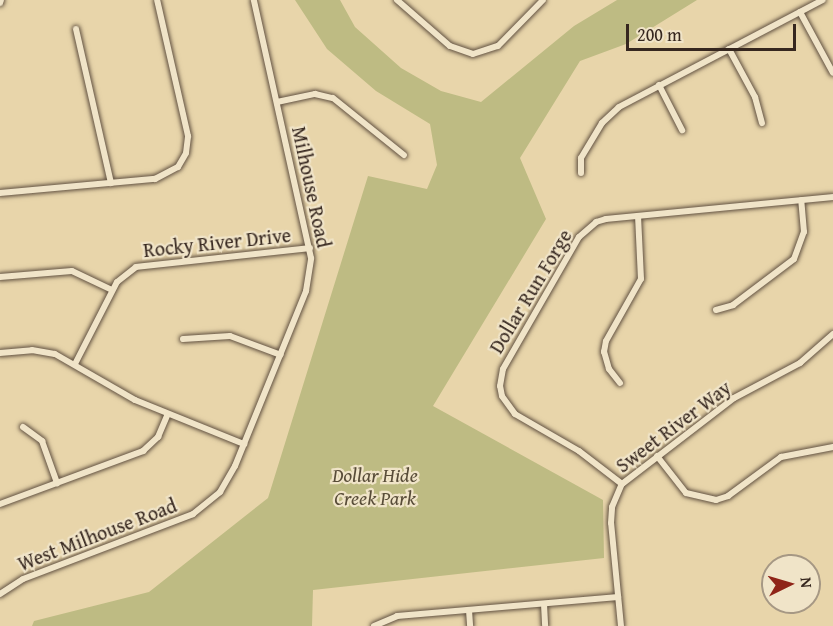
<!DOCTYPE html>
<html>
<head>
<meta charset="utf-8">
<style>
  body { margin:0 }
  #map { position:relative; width:833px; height:626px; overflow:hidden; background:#e8d5aa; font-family:"Gentium Book Plus",serif }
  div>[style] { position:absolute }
  .green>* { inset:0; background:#bebb83 }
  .roads { filter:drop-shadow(0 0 2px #625242) drop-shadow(0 0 2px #625242) }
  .street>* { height:6px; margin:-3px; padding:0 3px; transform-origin:3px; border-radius:3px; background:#f0e4c8 }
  span { translate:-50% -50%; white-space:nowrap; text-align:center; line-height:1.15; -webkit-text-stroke:4.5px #f0e4c8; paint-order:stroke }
  .street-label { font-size:20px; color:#36271f }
  .park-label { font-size:20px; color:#584c38; font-style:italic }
  .north { position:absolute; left:761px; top:554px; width:60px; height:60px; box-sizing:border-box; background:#f0e4c8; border:2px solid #a69884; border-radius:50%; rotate:85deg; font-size:16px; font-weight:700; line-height:24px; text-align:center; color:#36271f }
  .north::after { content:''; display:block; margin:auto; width:21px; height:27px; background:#8f2418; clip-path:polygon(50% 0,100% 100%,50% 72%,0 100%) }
  .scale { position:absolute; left:626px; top:24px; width:170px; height:27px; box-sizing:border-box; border:3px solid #36271f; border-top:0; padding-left:8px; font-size:18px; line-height:21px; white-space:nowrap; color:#36271f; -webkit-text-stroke:4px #f0e4c8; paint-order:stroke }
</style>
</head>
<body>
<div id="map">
  <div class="green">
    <div style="clip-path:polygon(295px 0,340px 0,355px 27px,401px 68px,441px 91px,481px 102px,574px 26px,617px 0,697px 0,626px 44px,580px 61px,520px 158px,546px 219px,433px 406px,603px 500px,604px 558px,313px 590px,312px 626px,32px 626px,34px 621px,149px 592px,268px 498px,368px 176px,427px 189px,437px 165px,430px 124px,376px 91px,327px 49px)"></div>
  </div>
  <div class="roads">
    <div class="street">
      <div style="left:397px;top:0;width:70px;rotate:41deg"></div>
      <div style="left:450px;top:46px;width:24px;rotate:19deg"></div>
      <div style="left:473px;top:54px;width:26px;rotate:-18deg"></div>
      <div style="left:498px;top:46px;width:64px;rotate:-45.6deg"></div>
      <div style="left:0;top:3px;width:3px;rotate:-72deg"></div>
      <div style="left:800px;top:12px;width:69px;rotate:61.6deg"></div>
      <div style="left:76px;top:29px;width:158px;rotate:77.2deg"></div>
      <div style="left:729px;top:49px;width:55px;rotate:61.6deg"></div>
      <div style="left:755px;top:97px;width:27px;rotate:75deg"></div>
      <div style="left:659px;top:85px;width:51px;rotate:62.9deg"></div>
      <div style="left:277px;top:102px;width:39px;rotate:-12deg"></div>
      <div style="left:315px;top:94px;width:18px;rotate:13deg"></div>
      <div style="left:333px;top:98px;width:91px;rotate:38.8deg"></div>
      <div style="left:581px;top:173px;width:15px;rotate:-90deg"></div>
      <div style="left:581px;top:158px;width:41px;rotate:-59deg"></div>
      <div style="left:602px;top:123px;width:23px;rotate:-43deg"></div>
      <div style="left:619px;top:107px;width:230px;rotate:-27.7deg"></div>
      <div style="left:0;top:193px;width:156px;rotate:-5.2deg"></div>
      <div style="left:155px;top:179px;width:26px;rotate:-28deg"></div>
      <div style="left:178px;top:167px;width:16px;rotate:-60deg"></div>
      <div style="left:186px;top:153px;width:17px;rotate:-83deg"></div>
      <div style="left:188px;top:136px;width:139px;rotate:-102.8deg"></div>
      <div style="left:0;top:277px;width:72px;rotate:-4.8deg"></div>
      <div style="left:72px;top:271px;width:44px;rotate:25.4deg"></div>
      <div style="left:716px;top:310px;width:18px;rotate:-16deg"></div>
      <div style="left:733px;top:305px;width:76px;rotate:-37deg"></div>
      <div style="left:794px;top:259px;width:29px;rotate:-70deg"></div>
      <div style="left:804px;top:232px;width:32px;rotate:-95deg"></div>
      <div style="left:183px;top:339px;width:47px;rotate:-3.7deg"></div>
      <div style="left:230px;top:336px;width:54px;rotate:20.4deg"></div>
      <div style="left:0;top:353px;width:32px;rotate:-5deg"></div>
      <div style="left:32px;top:350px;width:23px;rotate:10deg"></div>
      <div style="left:55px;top:354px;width:92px;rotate:29.9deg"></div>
      <div style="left:135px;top:400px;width:118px;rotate:22deg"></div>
      <div style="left:75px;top:364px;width:92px;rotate:-62.9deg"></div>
      <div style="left:117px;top:282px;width:24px;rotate:-38deg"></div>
      <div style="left:136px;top:267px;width:175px;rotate:-6.2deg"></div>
      <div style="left:620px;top:383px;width:18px;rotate:-128deg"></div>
      <div style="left:609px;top:369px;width:18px;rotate:-106deg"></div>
      <div style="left:604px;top:352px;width:11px;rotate:-80deg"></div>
      <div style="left:606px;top:341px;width:71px;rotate:-60.6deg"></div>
      <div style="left:641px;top:279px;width:63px;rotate:-92.7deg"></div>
      <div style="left:23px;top:427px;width:24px;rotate:36deg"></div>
      <div style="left:42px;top:441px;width:45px;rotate:70.3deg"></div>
      <div style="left:657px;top:456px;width:47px;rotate:51.9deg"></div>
      <div style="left:686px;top:493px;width:31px;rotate:13deg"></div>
      <div style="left:716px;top:500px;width:13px;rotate:-18deg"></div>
      <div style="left:728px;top:496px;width:66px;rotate:-36.3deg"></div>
      <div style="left:781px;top:457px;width:53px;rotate:-10.9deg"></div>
      <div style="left:622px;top:484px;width:54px;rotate:-142.5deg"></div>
      <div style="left:579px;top:451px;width:74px;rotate:-150deg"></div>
      <div style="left:515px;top:414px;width:22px;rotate:-126deg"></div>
      <div style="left:502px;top:396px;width:10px;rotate:-101deg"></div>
      <div style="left:500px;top:386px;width:17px;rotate:-80deg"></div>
      <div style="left:503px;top:369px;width:152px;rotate:-60.1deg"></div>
      <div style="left:579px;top:237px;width:23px;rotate:-41deg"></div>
      <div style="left:596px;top:222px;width:10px;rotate:-17deg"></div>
      <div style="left:606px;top:219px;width:228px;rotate:-5.5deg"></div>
      <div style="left:0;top:504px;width:153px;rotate:-20.3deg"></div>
      <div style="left:143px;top:451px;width:21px;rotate:-43deg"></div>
      <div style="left:158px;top:437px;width:25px;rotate:-67deg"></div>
      <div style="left:0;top:594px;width:27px;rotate:-33deg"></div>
      <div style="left:23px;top:579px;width:182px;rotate:-20.9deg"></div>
      <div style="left:193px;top:514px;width:35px;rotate:-39deg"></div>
      <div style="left:220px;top:492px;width:30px;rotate:-60deg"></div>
      <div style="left:235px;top:466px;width:189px;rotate:-67.9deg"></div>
      <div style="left:306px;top:291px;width:33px;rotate:-81deg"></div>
      <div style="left:311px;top:258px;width:264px;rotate:-102.5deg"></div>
      <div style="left:544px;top:604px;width:22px;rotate:87deg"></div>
      <div style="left:469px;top:610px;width:16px;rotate:86deg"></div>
      <div style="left:374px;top:626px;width:25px;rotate:-23deg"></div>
      <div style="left:397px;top:616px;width:222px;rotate:-4.9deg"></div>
      <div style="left:621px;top:626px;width:103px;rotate:-95.5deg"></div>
      <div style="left:611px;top:523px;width:16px;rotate:-86deg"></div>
      <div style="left:612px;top:507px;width:25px;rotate:-67deg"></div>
      <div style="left:622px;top:484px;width:141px;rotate:-37.5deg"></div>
      <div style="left:734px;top:398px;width:75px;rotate:-27.9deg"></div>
      <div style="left:800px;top:363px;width:44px;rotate:-41.3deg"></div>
    </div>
  </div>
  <div class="street-label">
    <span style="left:312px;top:187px;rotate:78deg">Milhouse Road</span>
    <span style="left:217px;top:242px;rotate:-6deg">Rocky River Drive</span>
    <span style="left:530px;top:291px;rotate:-59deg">Dollar Run Forge</span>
    <span style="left:673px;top:426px;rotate:-37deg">Sweet River Way</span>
    <span style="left:97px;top:534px;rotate:-21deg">West Milhouse Road</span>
  </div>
  <div class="park-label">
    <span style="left:375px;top:486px">Dollar Hide<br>Creek Park</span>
  </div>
  <div class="north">N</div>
  <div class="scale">200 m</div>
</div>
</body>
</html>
